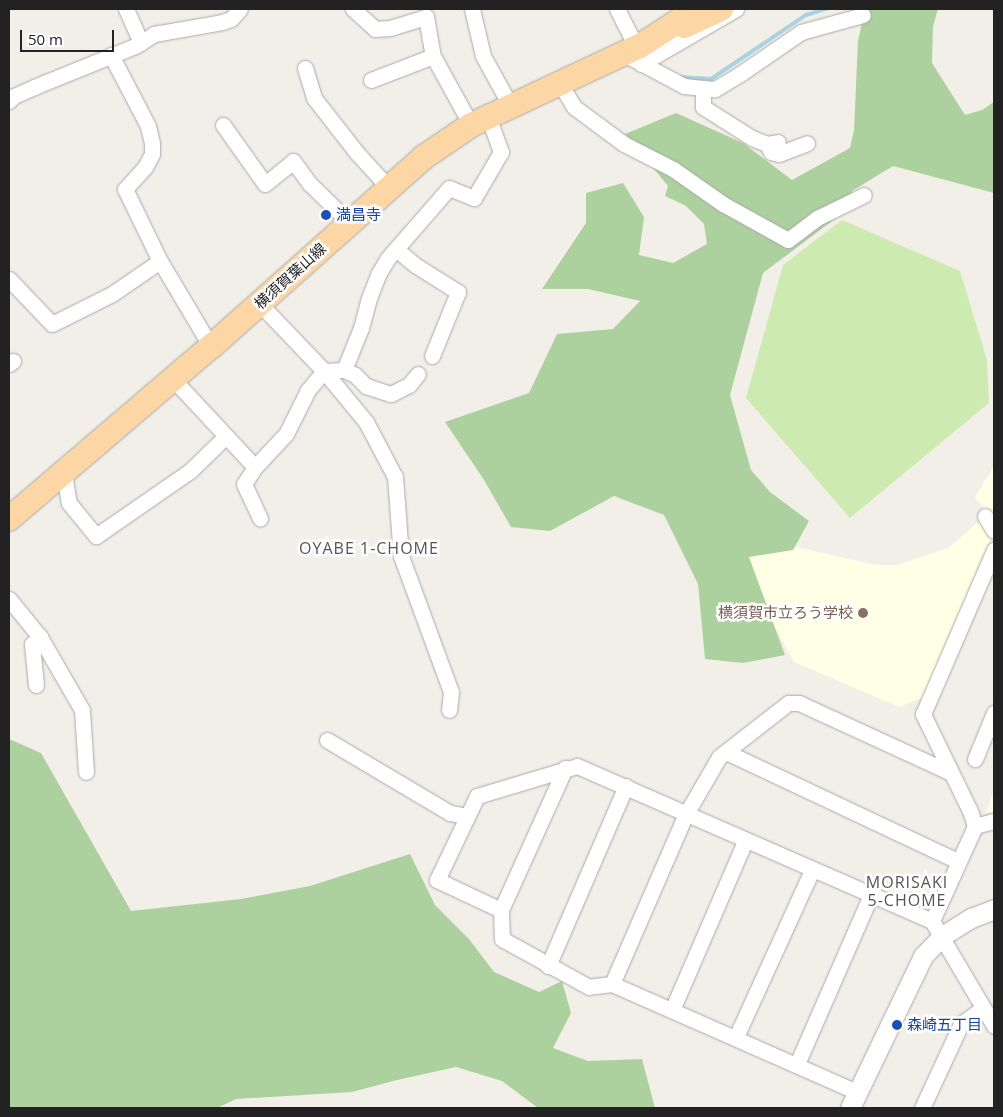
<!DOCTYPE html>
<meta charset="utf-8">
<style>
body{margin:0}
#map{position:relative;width:1003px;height:1117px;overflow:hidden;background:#f2efe9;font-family:"Open Sans","Noto Sans JP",sans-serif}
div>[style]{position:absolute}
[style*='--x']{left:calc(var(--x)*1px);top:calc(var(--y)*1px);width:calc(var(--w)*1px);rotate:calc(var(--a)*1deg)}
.education>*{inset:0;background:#ffffe5}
.grass>*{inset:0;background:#cdebb0}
.forest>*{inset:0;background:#add19e}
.stream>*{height:4px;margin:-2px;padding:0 2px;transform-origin:2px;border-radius:2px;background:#aad3df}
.roads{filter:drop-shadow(0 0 1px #a9a9a9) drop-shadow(0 0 1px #a9a9a9)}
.minor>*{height:15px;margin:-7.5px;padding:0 7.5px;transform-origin:7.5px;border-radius:7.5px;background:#fff}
.tertiary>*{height:19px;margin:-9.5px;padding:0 9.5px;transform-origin:9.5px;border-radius:9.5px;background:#fff}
.primary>*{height:24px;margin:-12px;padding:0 12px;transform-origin:12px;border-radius:12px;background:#fcd6a4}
.dots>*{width:14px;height:14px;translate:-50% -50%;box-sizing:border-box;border:2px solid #fff;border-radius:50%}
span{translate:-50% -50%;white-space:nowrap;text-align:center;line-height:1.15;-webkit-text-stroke:5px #fff;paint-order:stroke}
.transit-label{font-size:15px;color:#164399}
.left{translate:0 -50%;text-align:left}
.street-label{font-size:15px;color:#222}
.education-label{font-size:15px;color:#785e54}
.right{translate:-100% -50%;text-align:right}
.neighbourhood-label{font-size:16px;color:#555;letter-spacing:1px}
.frame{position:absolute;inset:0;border:10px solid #222;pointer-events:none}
.scale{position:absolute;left:20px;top:30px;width:94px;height:22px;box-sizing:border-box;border:2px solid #222;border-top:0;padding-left:6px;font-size:15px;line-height:18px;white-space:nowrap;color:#222;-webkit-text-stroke:4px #fff;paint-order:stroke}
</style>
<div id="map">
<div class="education">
<div style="clip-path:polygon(994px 466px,994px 521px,975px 497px)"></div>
<div style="clip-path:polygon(983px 518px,992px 535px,923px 697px,899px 707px,794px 662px,735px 553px,748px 536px,876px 565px,897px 565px,948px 548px)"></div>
<div style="clip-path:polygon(994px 791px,994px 813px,986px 812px)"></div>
</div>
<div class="grass">
<div style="clip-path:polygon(842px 220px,960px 271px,987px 360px,989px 403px,850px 518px,746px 398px,783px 265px)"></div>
</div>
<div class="forest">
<div style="clip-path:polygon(865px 9px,938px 9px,933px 26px,932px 63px,965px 115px,982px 110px,994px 102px,994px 193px,893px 166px,852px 191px,840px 215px,763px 273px,730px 395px,751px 470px,770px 492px,809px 521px,793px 550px,749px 557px,785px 655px,743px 663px,705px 659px,698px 584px,664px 515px,614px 496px,550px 531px,511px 527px,484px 480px,445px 422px,529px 393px,557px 334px,613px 329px,640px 301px,588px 289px,542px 289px,586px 223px,586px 193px,623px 183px,644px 217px,639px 255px,673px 263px,707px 244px,704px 224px,686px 206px,665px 196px,668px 186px,625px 134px,676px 113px,743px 143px,792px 180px,850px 148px,854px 130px,858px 41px)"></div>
<div style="clip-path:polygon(9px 739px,41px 753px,131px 911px,241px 899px,310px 886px,410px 854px,435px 905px,469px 939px,494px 972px,539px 992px,562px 981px,571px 1013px,553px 1048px,588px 1061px,642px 1059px,655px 1108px,538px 1108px,502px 1081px,456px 1067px,393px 1081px,352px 1092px,236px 1099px,217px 1108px,9px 1108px)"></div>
</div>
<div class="stream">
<div style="--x:681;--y:77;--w:30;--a:4"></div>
<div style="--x:711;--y:79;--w:115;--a:-34"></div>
<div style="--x:806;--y:15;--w:21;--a:-17"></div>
</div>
<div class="roads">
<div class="minor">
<div style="--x:126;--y:9;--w:37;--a:66"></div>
<div style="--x:353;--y:9;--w:30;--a:42"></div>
<div style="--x:375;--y:29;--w:15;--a:-4"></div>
<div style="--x:390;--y:28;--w:38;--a:-17"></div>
<div style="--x:426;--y:17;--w:40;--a:80"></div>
<div style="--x:433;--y:56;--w:79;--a:61.2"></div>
<div style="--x:472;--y:9;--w:48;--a:76.8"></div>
<div style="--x:483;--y:56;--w:56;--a:61.1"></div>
<div style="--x:617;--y:9;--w:29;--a:63"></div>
<div style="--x:630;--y:35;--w:15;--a:48"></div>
<div style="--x:622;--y:53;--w:70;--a:28"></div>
<div style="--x:684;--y:86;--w:31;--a:6"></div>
<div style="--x:715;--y:89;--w:29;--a:-31"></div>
<div style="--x:740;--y:74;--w:74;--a:-34.5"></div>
<div style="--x:801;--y:32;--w:64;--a:-15.3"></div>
<div style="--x:111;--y:55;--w:80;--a:62.5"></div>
<div style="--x:148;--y:126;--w:18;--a:77"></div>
<div style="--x:152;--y:144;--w:10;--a:90"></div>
<div style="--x:152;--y:154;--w:15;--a:118"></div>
<div style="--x:145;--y:167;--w:30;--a:132"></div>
<div style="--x:125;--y:189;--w:80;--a:64.1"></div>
<div style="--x:160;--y:261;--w:86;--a:59.3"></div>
<div style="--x:204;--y:335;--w:13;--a:48"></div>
<div style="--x:641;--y:64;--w:110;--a:-30.1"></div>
<div style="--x:305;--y:68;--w:31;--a:73"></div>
<div style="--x:314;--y:98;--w:70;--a:52"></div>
<div style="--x:357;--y:153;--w:46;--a:47.6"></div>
<div style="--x:371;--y:80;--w:66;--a:-21.2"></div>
<div style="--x:559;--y:82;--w:29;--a:59"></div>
<div style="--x:574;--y:107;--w:62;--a:36.5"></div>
<div style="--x:624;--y:144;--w:55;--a:27"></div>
<div style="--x:673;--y:169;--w:61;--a:35"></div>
<div style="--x:723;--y:204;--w:74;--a:29"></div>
<div style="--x:788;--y:240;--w:36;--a:-37"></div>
<div style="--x:817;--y:218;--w:52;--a:-26.1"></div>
<div style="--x:703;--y:88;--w:19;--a:90"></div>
<div style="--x:703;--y:107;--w:58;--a:32.3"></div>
<div style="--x:752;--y:138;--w:16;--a:22"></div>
<div style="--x:767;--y:144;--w:11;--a:-10"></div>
<div style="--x:9;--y:101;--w:7;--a:-45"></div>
<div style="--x:14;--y:96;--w:22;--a:-24"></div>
<div style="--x:34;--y:87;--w:109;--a:-22.1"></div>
<div style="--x:135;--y:46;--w:22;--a:-32"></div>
<div style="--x:154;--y:34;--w:69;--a:-10"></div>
<div style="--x:222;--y:22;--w:9;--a:-18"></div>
<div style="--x:231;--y:19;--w:13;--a:-48"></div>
<div style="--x:223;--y:125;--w:72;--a:54.6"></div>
<div style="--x:265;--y:184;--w:36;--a:-39"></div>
<div style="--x:293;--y:161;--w:29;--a:54"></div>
<div style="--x:310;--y:184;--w:54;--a:44.3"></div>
<div style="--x:767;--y:144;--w:9;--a:63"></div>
<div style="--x:771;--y:152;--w:8;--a:14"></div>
<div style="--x:779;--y:154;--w:30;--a:-21"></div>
<div style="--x:396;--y:249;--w:25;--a:40"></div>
<div style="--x:415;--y:265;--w:51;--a:32.1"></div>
<div style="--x:458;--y:292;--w:69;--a:112.1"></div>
<div style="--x:9;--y:279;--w:62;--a:46.3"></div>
<div style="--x:52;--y:324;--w:67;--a:-26.6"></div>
<div style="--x:112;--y:294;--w:58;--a:-34.5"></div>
<div style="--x:260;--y:304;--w:93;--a:46.3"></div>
<div style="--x:324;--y:371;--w:66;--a:50.5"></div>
<div style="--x:366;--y:422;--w:62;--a:62.2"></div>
<div style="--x:395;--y:477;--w:79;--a:85.7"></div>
<div style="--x:401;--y:556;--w:145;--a:69.8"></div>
<div style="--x:451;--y:692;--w:18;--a:96"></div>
<div style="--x:9;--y:364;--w:5;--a:-37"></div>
<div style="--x:344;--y:370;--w:45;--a:-68"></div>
<div style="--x:361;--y:328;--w:28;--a:-75"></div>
<div style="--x:368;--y:301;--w:30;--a:-69"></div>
<div style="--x:379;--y:273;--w:17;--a:-59"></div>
<div style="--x:388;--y:258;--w:93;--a:-48.9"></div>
<div style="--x:449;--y:188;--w:27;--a:22"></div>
<div style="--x:474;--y:198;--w:53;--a:-59.6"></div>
<div style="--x:501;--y:152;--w:38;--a:-110"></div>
<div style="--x:173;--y:379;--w:120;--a:47"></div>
<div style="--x:255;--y:467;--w:20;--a:123"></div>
<div style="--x:244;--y:484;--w:38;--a:65"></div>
<div style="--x:255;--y:467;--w:45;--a:-46.8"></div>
<div style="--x:286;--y:434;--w:49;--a:-63.4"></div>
<div style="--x:308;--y:390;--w:25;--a:-50"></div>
<div style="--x:324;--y:371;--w:20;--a:-3"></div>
<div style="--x:344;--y:370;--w:12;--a:24"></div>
<div style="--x:355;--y:375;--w:16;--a:45"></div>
<div style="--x:366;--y:386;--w:26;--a:18"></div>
<div style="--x:391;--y:394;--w:20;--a:-27"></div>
<div style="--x:409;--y:385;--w:14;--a:-51"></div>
<div style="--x:64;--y:473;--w:30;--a:81"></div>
<div style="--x:69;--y:503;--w:43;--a:50.7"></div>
<div style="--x:96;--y:536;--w:114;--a:-34.7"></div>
<div style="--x:190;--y:471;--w:50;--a:-44.2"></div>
<div style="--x:985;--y:516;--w:17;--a:59"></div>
<div style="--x:9;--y:599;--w:49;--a:50.8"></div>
<div style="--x:40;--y:637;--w:84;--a:60.1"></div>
<div style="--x:82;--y:710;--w:62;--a:86.3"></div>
<div style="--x:36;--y:685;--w:41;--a:-95.6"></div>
<div style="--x:32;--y:644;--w:11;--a:-41"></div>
<div style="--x:327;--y:740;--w:143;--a:30.7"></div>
<div style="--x:450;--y:813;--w:17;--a:10"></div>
<div style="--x:726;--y:752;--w:256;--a:25.2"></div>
<div style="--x:975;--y:759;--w:50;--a:-67.6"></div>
<div style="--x:975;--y:826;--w:20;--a:-15"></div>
<div style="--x:501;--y:910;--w:156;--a:-65.7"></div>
<div style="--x:932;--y:921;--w:104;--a:-65.6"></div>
<div style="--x:975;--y:826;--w:16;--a:-108"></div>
<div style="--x:970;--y:811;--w:108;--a:-115.9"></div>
<div style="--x:923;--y:714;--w:179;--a:-66.6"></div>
<div style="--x:548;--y:966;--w:196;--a:-66.6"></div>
<div style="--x:612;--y:984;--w:185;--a:-66.5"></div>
<div style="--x:686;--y:814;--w:66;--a:-59.9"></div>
<div style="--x:719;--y:757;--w:88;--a:-38"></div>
<div style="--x:788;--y:703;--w:11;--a:0"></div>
<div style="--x:799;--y:703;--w:167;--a:24.7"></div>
<div style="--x:672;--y:1010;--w:184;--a:-66.6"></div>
<div style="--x:736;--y:1037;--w:183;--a:-65.5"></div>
<div style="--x:797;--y:1064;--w:184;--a:-66.4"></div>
<div style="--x:857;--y:1092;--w:268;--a:-156.2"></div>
<div style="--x:612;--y:984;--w:23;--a:173"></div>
<div style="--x:589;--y:987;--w:99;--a:-151.1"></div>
<div style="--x:502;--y:939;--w:29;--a:-92"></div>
<div style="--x:501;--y:910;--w:71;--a:-154.9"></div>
<div style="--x:437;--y:880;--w:93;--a:-64.5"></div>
<div style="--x:477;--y:796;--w:104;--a:-16.7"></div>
<div style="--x:577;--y:766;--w:387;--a:23.6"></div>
<div style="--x:932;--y:921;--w:122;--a:59.4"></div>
<div style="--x:922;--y:1108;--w:93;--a:-65.1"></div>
<div style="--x:961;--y:1024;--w:27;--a:-36"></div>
</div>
<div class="tertiary">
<div style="--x:850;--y:1108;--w:169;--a:-64.3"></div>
<div style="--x:923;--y:956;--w:28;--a:-46"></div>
<div style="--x:942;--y:936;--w:34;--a:-32"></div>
<div style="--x:971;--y:918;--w:25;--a:-21"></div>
</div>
<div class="primary">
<div style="--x:684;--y:26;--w:41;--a:-24.7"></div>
<div style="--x:9;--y:519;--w:268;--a:-40.5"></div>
<div style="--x:213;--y:345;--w:283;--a:-41.7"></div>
<div style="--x:424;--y:157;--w:57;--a:-34.2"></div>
<div style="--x:471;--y:125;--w:187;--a:-25.1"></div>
<div style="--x:640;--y:46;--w:68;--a:-33"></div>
</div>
</div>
<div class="dots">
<div style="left:326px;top:215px;background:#1a4fb4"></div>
<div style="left:863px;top:613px;background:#8d6e63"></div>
<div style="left:897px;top:1025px;background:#1a4fb4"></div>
</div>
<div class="transit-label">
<span class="left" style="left:336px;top:215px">満昌寺</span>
<span class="left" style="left:907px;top:1025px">森崎五丁目</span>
</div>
<div class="street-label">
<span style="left:290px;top:276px;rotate:-42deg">横須賀葉山線</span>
</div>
<div class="education-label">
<span class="right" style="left:853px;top:613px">横須賀市立ろう学校</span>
</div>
<div class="neighbourhood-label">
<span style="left:369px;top:548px">OYABE 1-CHOME</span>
<span style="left:907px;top:891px">MORISAKI<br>5-CHOME</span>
</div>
<div class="frame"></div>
<div class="scale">50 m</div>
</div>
